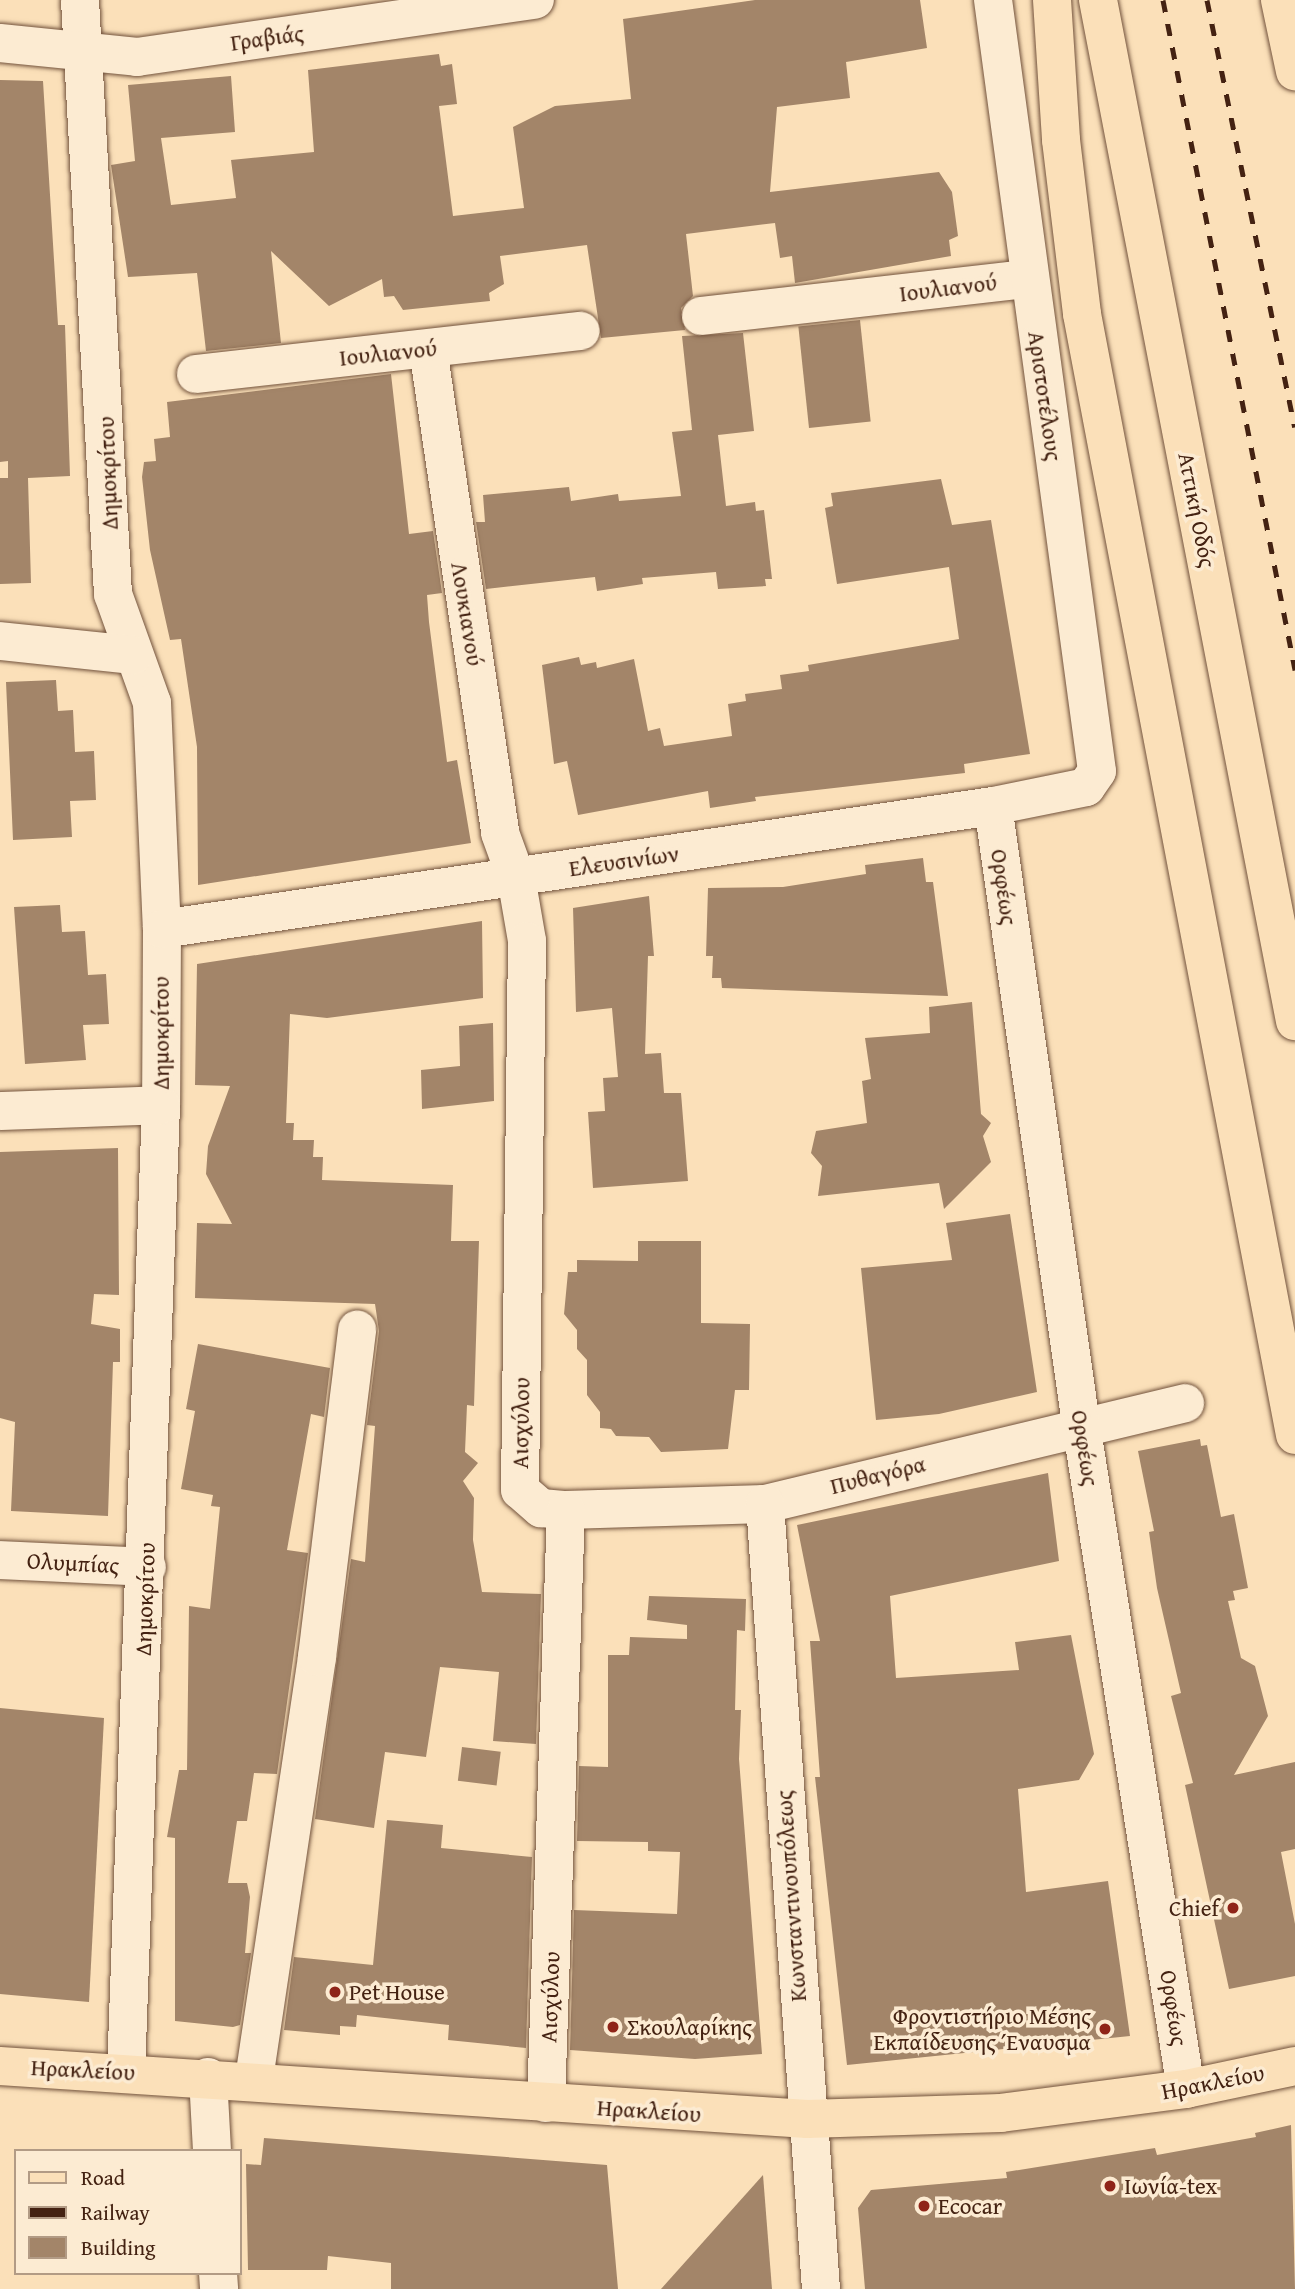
<!DOCTYPE html>
<meta charset="utf-8">
<style>
body{margin:0}
#map{position:relative;width:1295px;height:2289px;overflow:hidden;background:#fbe0b9;font-family:"Gentium Book Plus",serif}
div>[style]{position:absolute}
[style*='--x']{left:calc(var(--x)*1px);top:calc(var(--y)*1px);width:calc(var(--w)*1px);rotate:calc(var(--a)*1deg)}
.building>*{inset:0;background:#a38569;transform-origin:0 0}
.roads{filter:drop-shadow(0 0 2px #72523c) drop-shadow(0 0 2px #72523c)}
.minor>*{height:38px;margin:-19px;padding:0 19px;transform-origin:19px;border-radius:19px;background:#fcebd2}
.major>*{height:38px;margin:-19px;padding:0 19px;transform-origin:19px;border-radius:19px;background:#fbe0b9}
.highway>*{height:38px;margin:-19px;padding:0 19px;transform-origin:19px;border-radius:19px;background:#fbe0b9}
.rail>*{height:5px;margin-top:-2.5px;transform-origin:0;background:repeating-linear-gradient(90deg,#442212 0 12px,transparent 0 24px)}
.dots>*{width:19px;height:19px;translate:-50% -50%;box-sizing:border-box;border:4px solid #fcebd2;border-radius:50%}
span{translate:-50% -50%;white-space:nowrap;text-align:center;line-height:1.15;-webkit-text-stroke:7px #fcebd2;paint-order:stroke}
.street-label{font-size:23px;color:#442212}
.poi-label{font-size:23px;color:#442212}
.right{translate:-100% -50%;text-align:right}
.left{translate:0 -50%;text-align:left}
.legend{position:absolute;left:14px;top:2149px;width:228px;height:126px;box-sizing:border-box;background:#fcebd2;border:2px solid #b29b85;margin:0;padding:9px 12px;list-style:none;font-size:21px;color:#442212}
.legend li{display:flex;align-items:center;gap:14px;height:35px}
.legend b{width:35px;border:2px solid #b29b85}
</style>
<div id="map">
<div class="building">
<div style="clip-path:polygon(755px 0,920px 0,927px 48px,846px 62px,850px 98px,777px 107px,770px 192px,939px 172px,952px 192px,958px 236px,949px 240px,951px 256px,795px 283px,792px 256px,780px 258px,775px 223px,686px 234px,693px 296px,681px 308px,685px 330px,601px 338px,587px 245px,500px 256px,504px 284px,489px 293px,490px 301px,403px 310px,394px 296px,384px 297px,382px 279px,329px 306px,271px 251px,281px 343px,206px 351px,197px 273px,128px 277px,111px 165px,135px 161px,128px 85px,231px 76px,235px 132px,161px 138px,171px 205px,236px 198px,231px 160px,314px 152px,308px 70px,439px 54px,441px 66px,452px 64px,457px 104px,439px 106px,453px 216px,524px 208px,513px 127px,555px 106px,631px 99px,623px 19px)"></div>
<div style="clip-path:polygon(0 80px,43px 81px,58px 325px,65px 325px,70px 476px,28px 478px,31px 583px,0 584px,0 478px,8px 478px,8px 461px,0 462px)"></div>
<div style="left:860px;top:320px;width:102px;height:62px;rotate:84deg"></div>
<div style="clip-path:polygon(743px 333px,754px 431px,718px 435px,726px 506px,755px 502px,756px 511px,764px 510px,772px 579px,765px 579px,766px 586px,718px 589px,716px 572px,642px 578px,643px 584px,597px 591px,595px 577px,486px 589px,476px 522px,485px 522px,483px 495px,569px 487px,571px 501px,618px 494px,619px 501px,681px 496px,672px 432px,692px 430px,682px 336px)"></div>
<div style="clip-path:polygon(391px 374px,409px 534px,433px 531px,442px 593px,427px 595px,429px 622px,447px 762px,457px 760px,471px 843px,198px 885px,197px 747px,181px 639px,170px 640px,150px 550px,142px 477px,144px 462px,156px 461px,154px 439px,170px 437px,167px 402px)"></div>
<div style="clip-path:polygon(941px 479px,952px 525px,991px 520px,1030px 754px,964px 764px,965px 773px,755px 797px,756px 801px,710px 808px,708px 791px,578px 815px,567px 761px,554px 764px,542px 665px,579px 657px,581px 665px,596px 662px,597px 668px,634px 659px,648px 731px,660px 728px,664px 746px,732px 736px,728px 704px,746px 701px,745px 694px,782px 689px,780px 675px,809px 671px,808px 665px,959px 639px,949px 567px,837px 584px,825px 508px,833px 506px,831px 493px)"></div>
<div style="clip-path:polygon(56px 680px,58px 711px,73px 710px,75px 752px,94px 751px,96px 800px,70px 801px,72px 837px,13px 840px,6px 682px)"></div>
<div style="clip-path:polygon(923px 858px,926px 882px,933px 882px,948px 996px,722px 988px,721px 978px,712px 978px,713px 956px,706px 956px,708px 888px,783px 887px,866px 874px,865px 865px)"></div>
<div style="clip-path:polygon(649px 896px,654px 956px,648px 956px,645px 1054px,661px 1053px,664px 1093px,681px 1093px,688px 1181px,593px 1188px,588px 1112px,605px 1111px,603px 1078px,618px 1077px,612px 1008px,576px 1012px,573px 908px)"></div>
<div style="clip-path:polygon(60px 905px,62px 932px,85px 931px,88px 975px,106px 974px,109px 1024px,83px 1025px,86px 1060px,25px 1064px,14px 907px)"></div>
<div style="clip-path:polygon(482px 921px,483px 998px,327px 1018px,290px 1014px,286px 1123px,294px 1123px,293px 1140px,314px 1140px,313px 1157px,323px 1157px,322px 1180px,453px 1185px,451px 1241px,479px 1241px,474px 1406px,467px 1405px,465px 1452px,478px 1463px,463px 1481px,474px 1498px,473px 1540px,482px 1592px,541px 1594px,536px 1744px,493px 1741px,499px 1672px,440px 1667px,426px 1757px,385px 1752px,374px 1828px,315px 1819px,351px 1559px,365px 1562px,375px 1426px,367px 1425px,379px 1331px,375px 1304px,195px 1298px,197px 1223px,232px 1224px,206px 1174px,208px 1146px,230px 1086px,195px 1085px,197px 964px)"></div>
<div style="clip-path:polygon(972px 1002px,981px 1114px,991px 1123px,983px 1136px,991px 1162px,944px 1209px,939px 1183px,818px 1196px,822px 1166px,811px 1153px,816px 1131px,867px 1123px,862px 1081px,871px 1079px,865px 1038px,930px 1033px,929px 1007px)"></div>
<div style="clip-path:polygon(493px 1023px,494px 1101px,422px 1109px,421px 1070px,460px 1066px,459px 1026px)"></div>
<div style="clip-path:polygon(118px 1148px,119px 1295px,94px 1294px,91px 1324px,120px 1329px,120px 1362px,113px 1362px,108px 1516px,11px 1511px,15px 1422px,0 1418px,0 1152px)"></div>
<div style="clip-path:polygon(1010px 1214px,1037px 1392px,939px 1414px,876px 1420px,861px 1268px,952px 1260px,946px 1223px)"></div>
<div style="clip-path:polygon(638px 1241px,701px 1241px,701px 1323px,750px 1324px,749px 1390px,735px 1390px,728px 1449px,661px 1452px,649px 1437px,616px 1436px,611px 1429px,600px 1428px,600px 1412px,587px 1395px,587px 1360px,577px 1349px,577px 1330px,564px 1314px,568px 1272px,577px 1272px,577px 1260px,638px 1261px)"></div>
<div style="clip-path:polygon(198px 1344px,330px 1368px,324px 1417px,311px 1414px,287px 1550px,308px 1553px,277px 1774px,254px 1773px,247px 1821px,237px 1821px,228px 1883px,247px 1883px,250px 1897px,245px 1953px,251px 1953px,240px 2025px,233px 2027px,175px 2021px,175px 1838px,167px 1837px,179px 1770px,187px 1770px,189px 1606px,210px 1609px,220px 1507px,211px 1506px,213px 1495px,181px 1489px,195px 1411px,186px 1409px)"></div>
<div style="clip-path:polygon(1200px 1439px,1201px 1446px,1207px 1445px,1221px 1517px,1234px 1514px,1248px 1588px,1233px 1591px,1235px 1600px,1228px 1601px,1241px 1658px,1255px 1666px,1268px 1716px,1234px 1775px,1295px 1762px,1295px 1849px,1281px 1852px,1295px 1924px,1295px 1976px,1229px 1989px,1185px 1785px,1193px 1783px,1171px 1696px,1181px 1693px,1157px 1588px,1149px 1532px,1154px 1531px,1138px 1451px)"></div>
<div style="clip-path:polygon(1048px 1473px,1059px 1561px,890px 1596px,896px 1678px,1019px 1670px,1015px 1642px,1071px 1635px,1094px 1754px,1079px 1780px,1018px 1789px,1026px 1892px,1108px 1881px,1130px 2036px,847px 2065px,815px 1777px,820px 1777px,810px 1641px,820px 1641px,797px 1525px)"></div>
<div style="clip-path:polygon(649px 1596px,746px 1599px,745px 1631px,737px 1630px,735px 1710px,741px 1710px,739px 1759px,762px 2054px,695px 2059px,570px 2050px,574px 1910px,677px 1914px,680px 1852px,648px 1851px,648px 1842px,577px 1841px,579px 1766px,608px 1767px,608px 1655px,629px 1655px,630px 1637px,687px 1639px,687px 1625px,647px 1620px)"></div>
<div style="clip-path:polygon(0 1708px,104px 1718px,89px 2002px,0 1994px)"></div>
<div style="left:462px;top:1747px;width:39px;height:34px;rotate:7deg"></div>
<div style="clip-path:polygon(387px 1820px,443px 1825px,441px 1848px,532px 1857px,526px 2048px,448px 2040px,449px 2025px,357px 2015px,356px 2027px,340px 2026px,340px 2035px,284px 2030px,294px 1957px,373px 1965px)"></div>
<div style="clip-path:polygon(1291px 2125px,1295px 2289px,865px 2289px,858px 2208px,871px 2190px,1007px 2178px,1006px 2172px,1155px 2148px,1157px 2155px,1256px 2137px,1255px 2133px)"></div>
<div style="clip-path:polygon(264px 2138px,607px 2165px,618px 2289px,391px 2289px,391px 2263px,328px 2256px,327px 2270px,248px 2270px,246px 2164px,261px 2165px)"></div>
<div style="clip-path:polygon(763px 2175px,772px 2289px,661px 2289px)"></div>
</div>
<div class="roads">
<div class="minor">
<div style="--x:80;--y:0;--w:595;--a:86.82"></div>
<div style="--x:113;--y:594;--w:116;--a:70.3"></div>
<div style="--x:152;--y:703;--w:226;--a:87.5"></div>
<div style="--x:162;--y:929;--w:176;--a:90.3"></div>
<div style="--x:161;--y:1105;--w:969;--a:92.07"></div>
<div style="--x:0;--y:43;--w:138;--a:5.8"></div>
<div style="--x:137;--y:57;--w:402;--a:-8.2"></div>
<div style="--x:701;--y:316;--w:329;--a:-6.5"></div>
<div style="--x:428;--y:349;--w:489;--a:81.5"></div>
<div style="--x:500;--y:833;--w:47;--a:70"></div>
<div style="--x:516;--y:877;--w:65;--a:80.2"></div>
<div style="--x:527;--y:941;--w:549;--a:90.73"></div>
<div style="--x:520;--y:1490;--w:28;--a:41"></div>
<div style="--x:541;--y:1508;--w:25;--a:5"></div>
<div style="--x:566;--y:1510;--w:199;--a:-1.7"></div>
<div style="--x:765;--y:1504;--w:432;--a:-13.5"></div>
<div style="--x:196;--y:374;--w:387;--a:-6.4"></div>
<div style="--x:0;--y:641;--w:134;--a:6"></div>
<div style="--x:993;--y:806;--w:624;--a:81.9"></div>
<div style="--x:1081;--y:1424;--w:673;--a:81.03"></div>
<div style="--x:162;--y:929;--w:840;--a:-8.42"></div>
<div style="--x:993;--y:806;--w:95;--a:-11.5"></div>
<div style="--x:1086;--y:787;--w:19;--a:-55"></div>
<div style="--x:1097;--y:771;--w:778;--a:-97.68"></div>
<div style="--x:0;--y:1111;--w:161;--a:-2.1"></div>
<div style="--x:765;--y:1504;--w:787;--a:85.92"></div>
<div style="--x:0;--y:1560;--w:147;--a:2.7"></div>
<div style="--x:208;--y:2077;--w:74;--a:86.9"></div>
<div style="--x:254;--y:2079;--w:427;--a:-81.5"></div>
<div style="--x:317;--y:1657;--w:330;--a:-83"></div>
<div style="--x:546;--y:2103;--w:593;--a:-88.07"></div>
<div style="--x:218;--y:2273;--w:16;--a:86"></div>
</div>
<div class="major">
<div style="--x:0;--y:2066;--w:809;--a:3.76"></div>
<div style="--x:807;--y:2119;--w:194;--a:-1.8"></div>
<div style="--x:1001;--y:2113;--w:187;--a:-7.4"></div>
<div style="--x:1186;--y:2089;--w:111;--a:-11.9"></div>
</div>
<div class="highway">
<div style="--x:1052;--y:0;--w:140;--a:86.3"></div>
<div style="--x:1061;--y:140;--w:175;--a:83.1"></div>
<div style="--x:1082;--y:314;--w:1141;--a:79.24"></div>
<div style="--x:1098;--y:0;--w:1040;--a:79.08"></div>
<div style="--x:1280;--y:0;--w:73;--a:78.1"></div>
</div>
</div>
<div class="rail">
<div style="--x:1163;--y:0;--w:683;--a:78.85"></div>
<div style="--x:1207;--y:0;--w:436;--a:78.4"></div>
</div>
<div class="dots">
<div style="left:1233px;top:1908px;background:#8f2418"></div>
<div style="left:335px;top:1992px;background:#8f2418"></div>
<div style="left:613px;top:2027px;background:#8f2418"></div>
<div style="left:1105px;top:2029px;background:#8f2418"></div>
<div style="left:1110px;top:2186px;background:#8f2418"></div>
<div style="left:924px;top:2206px;background:#8f2418"></div>
</div>
<div class="street-label">
<span style="left:267px;top:38px;rotate:-8deg">Γραβιάς</span>
<span style="left:948px;top:288px;rotate:-7deg">Ιουλιανού</span>
<span style="left:388px;top:353px;rotate:-6deg">Ιουλιανού</span>
<span style="left:1045px;top:396px;rotate:82deg">Αριστοτέλους</span>
<span style="left:108px;top:473px;rotate:-92deg">Δημοκρίτου</span>
<span style="left:1197px;top:510px;rotate:79deg">Αττική Οδός</span>
<span style="left:467px;top:614px;rotate:81deg">Λουκιανού</span>
<span style="left:624px;top:861px;rotate:-8deg">Ελευσινίων</span>
<span style="left:1004px;top:887px;rotate:82deg">Ορφέως</span>
<span style="left:161px;top:1033px;rotate:-90deg">Δημοκρίτου</span>
<span style="left:521px;top:1423px;rotate:-89deg">Αισχύλου</span>
<span style="left:1085px;top:1448px;rotate:81deg">Ορφέως</span>
<span style="left:878px;top:1475px;rotate:-14deg">Πυθαγόρα</span>
<span style="left:73px;top:1563px;rotate:3deg">Ολυμπίας</span>
<span style="left:145px;top:1599px;rotate:-88deg">Δημοκρίτου</span>
<span style="left:791px;top:1896px;rotate:-94deg">Κωνσταντινουπόλεως</span>
<span style="left:550px;top:1997px;rotate:-88deg">Αισχύλου</span>
<span style="left:1174px;top:2008px;rotate:81deg">Ορφέως</span>
<span style="left:83px;top:2070px;rotate:3deg">Ηρακλείου</span>
<span style="left:1213px;top:2082px;rotate:-11deg">Ηρακλείου</span>
<span style="left:649px;top:2111px;rotate:4deg">Ηρακλείου</span>
</div>
<div class="poi-label">
<span class="right" style="left:1219px;top:1908px">Chief</span>
<span class="left" style="left:349px;top:1992px">Pet House</span>
<span class="right" style="left:1091px;top:2029px">Φροντιστήριο Μέσης<br>Εκπαίδευσης Έναυσμα</span>
<span class="left" style="left:627px;top:2027px">Σκουλαρίκης</span>
<span class="left" style="left:1124px;top:2186px">Ιωνία-tex</span>
<span class="left" style="left:938px;top:2206px">Ecocar</span>
</div>
<ul class="legend">
<li><b style="height:9px;background:#fbe0b9"></b>Road</li>
<li><b style="height:9px;background:#442212"></b>Railway</li>
<li><b style="height:19px;background:#a38569"></b>Building</li>
</ul>
</div>
